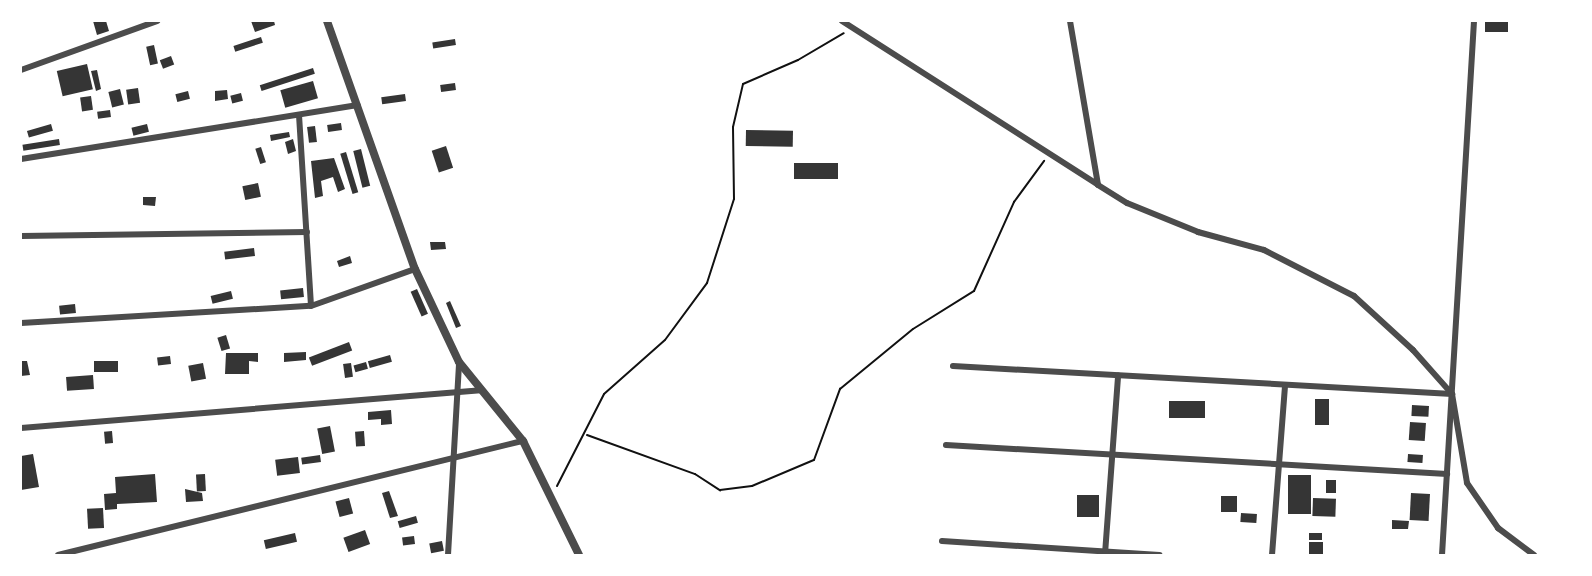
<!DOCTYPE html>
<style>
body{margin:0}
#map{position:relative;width:1592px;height:576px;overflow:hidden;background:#fff;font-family:Lato,sans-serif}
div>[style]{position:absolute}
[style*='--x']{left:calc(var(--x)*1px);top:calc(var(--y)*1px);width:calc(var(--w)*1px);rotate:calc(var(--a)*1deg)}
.building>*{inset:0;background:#353535;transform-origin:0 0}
.path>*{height:2px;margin:-1px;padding:0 1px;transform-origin:1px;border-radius:1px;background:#111}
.minor>*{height:6px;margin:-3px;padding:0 3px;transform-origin:3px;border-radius:3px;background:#4c4c4c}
.tertiary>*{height:8px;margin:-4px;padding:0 4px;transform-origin:4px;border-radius:4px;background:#4c4c4c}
span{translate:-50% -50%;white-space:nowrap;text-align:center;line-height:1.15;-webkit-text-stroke:4.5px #fff;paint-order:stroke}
.frame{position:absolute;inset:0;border:22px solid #fff;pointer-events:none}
</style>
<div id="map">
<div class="building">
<div style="clip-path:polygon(93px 21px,106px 21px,109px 31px,97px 35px)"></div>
<div style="clip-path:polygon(251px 21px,274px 21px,275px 25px,255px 32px)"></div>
<div style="left:1485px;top:21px;width:23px;height:11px"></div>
<div style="left:261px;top:37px;width:6px;height:29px;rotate:72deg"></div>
<div style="left:455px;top:39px;width:6px;height:23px;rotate:81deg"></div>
<div style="left:154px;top:45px;width:19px;height:8px;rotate:78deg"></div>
<div style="left:171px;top:56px;width:9px;height:12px;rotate:69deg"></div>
<div style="left:87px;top:64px;width:26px;height:31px;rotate:77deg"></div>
<div style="left:313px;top:68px;width:6px;height:56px;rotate:72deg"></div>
<div style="clip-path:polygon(97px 70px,101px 89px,96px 91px,91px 71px)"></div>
<div style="left:313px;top:81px;width:18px;height:34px;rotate:74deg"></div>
<div style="left:455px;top:83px;width:7px;height:15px;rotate:82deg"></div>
<div style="left:138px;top:88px;width:15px;height:12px;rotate:82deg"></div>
<div style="left:120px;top:89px;width:16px;height:12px;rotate:76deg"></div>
<div style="clip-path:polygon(227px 90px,228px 99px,215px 101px,215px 91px)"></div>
<div style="left:188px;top:91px;width:8px;height:13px;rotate:76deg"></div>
<div style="left:241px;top:93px;width:8px;height:11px;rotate:76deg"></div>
<div style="left:405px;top:94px;width:7px;height:24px;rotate:82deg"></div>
<div style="left:91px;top:96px;width:14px;height:11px;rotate:82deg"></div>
<div style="left:110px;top:110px;width:7px;height:13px;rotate:82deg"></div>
<div style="left:341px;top:123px;width:7px;height:14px;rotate:82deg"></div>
<div style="left:51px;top:124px;width:7px;height:25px;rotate:74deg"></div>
<div style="left:147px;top:124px;width:8px;height:16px;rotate:76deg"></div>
<div style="left:315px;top:126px;width:16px;height:8px;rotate:83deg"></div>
<div style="left:746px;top:130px;width:47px;height:16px;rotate:1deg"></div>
<div style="clip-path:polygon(289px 132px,290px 137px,271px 141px,270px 135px)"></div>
<div style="left:59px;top:139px;width:6px;height:37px;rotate:81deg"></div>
<div style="clip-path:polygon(293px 139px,296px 151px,288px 154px,285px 142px)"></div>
<div style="left:446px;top:146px;width:23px;height:15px;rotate:72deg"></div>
<div style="left:261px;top:147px;width:16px;height:6px;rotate:72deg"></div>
<div style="left:361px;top:149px;width:38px;height:8px;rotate:76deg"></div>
<div style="left:346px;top:152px;width:42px;height:6px;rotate:73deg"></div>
<div style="clip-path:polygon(334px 158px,345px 189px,338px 192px,333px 177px,321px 181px,323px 196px,315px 198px,311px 161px)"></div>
<div style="left:838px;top:163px;width:16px;height:44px;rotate:90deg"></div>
<div style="left:258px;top:183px;width:14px;height:16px;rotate:78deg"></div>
<div style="clip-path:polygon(143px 197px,156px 197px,155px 206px,143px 205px)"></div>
<div style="clip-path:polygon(430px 242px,445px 242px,446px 249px,431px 250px)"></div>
<div style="left:254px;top:248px;width:8px;height:30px;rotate:83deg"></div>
<div style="clip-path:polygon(350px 256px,352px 263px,339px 267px,337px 261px)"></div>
<div style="left:303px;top:288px;width:9px;height:23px;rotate:84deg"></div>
<div style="left:417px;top:289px;width:27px;height:7px;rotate:66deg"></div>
<div style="left:231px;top:291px;width:8px;height:21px;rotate:76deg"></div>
<div style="clip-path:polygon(450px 301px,461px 326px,456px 328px,446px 303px)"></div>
<div style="left:75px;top:304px;width:9px;height:16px;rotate:84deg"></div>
<div style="left:226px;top:335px;width:14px;height:9px;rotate:73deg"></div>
<div style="left:349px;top:342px;width:9px;height:43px;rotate:69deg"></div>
<div style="clip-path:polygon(306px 352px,306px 360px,284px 362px,284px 353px)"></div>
<div style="clip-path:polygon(226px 353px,258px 353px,258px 362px,249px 361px,249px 374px,225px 374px)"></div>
<div style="left:390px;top:355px;width:7px;height:23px;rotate:74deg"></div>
<div style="left:170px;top:356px;width:8px;height:13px;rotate:83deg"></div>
<div style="clip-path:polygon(21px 361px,27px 361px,30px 375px,21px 376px)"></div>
<div style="left:94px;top:361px;width:24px;height:11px"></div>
<div style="left:366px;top:362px;width:7px;height:13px;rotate:74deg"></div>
<div style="left:203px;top:363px;width:16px;height:15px;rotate:79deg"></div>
<div style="left:351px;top:363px;width:14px;height:8px;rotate:82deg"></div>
<div style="left:93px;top:375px;width:14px;height:27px;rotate:86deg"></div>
<div style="left:1315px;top:399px;width:14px;height:26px"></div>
<div style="left:1169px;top:401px;width:36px;height:17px"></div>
<div style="left:1412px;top:405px;width:17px;height:11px;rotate:3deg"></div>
<div style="clip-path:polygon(391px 410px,392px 424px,381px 425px,381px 419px,368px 420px,368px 412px)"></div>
<div style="left:1410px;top:422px;width:16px;height:18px;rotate:4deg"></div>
<div style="left:330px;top:426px;width:26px;height:13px;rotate:79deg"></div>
<div style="left:112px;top:431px;width:12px;height:8px;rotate:85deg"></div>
<div style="left:364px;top:431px;width:15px;height:9px;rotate:86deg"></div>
<div style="clip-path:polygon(33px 454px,39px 487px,21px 490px,21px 456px)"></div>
<div style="left:1408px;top:454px;width:15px;height:8px;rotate:4deg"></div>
<div style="left:320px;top:455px;width:7px;height:19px;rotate:82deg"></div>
<div style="left:298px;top:457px;width:16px;height:23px;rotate:83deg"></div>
<div style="clip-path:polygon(155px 474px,157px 502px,117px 504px,117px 509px,105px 510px,104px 494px,116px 493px,115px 477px)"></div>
<div style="left:205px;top:474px;width:17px;height:9px;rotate:87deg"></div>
<div style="left:1288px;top:475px;width:23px;height:39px"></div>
<div style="left:1326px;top:480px;width:10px;height:13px"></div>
<div style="clip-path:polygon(185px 489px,202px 493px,203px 501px,186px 502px)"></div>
<div style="clip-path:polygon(389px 491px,398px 516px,390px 518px,382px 493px)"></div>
<div style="left:1411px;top:493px;width:19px;height:27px;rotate:3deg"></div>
<div style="left:1077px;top:495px;width:22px;height:22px"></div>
<div style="left:1221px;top:496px;width:16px;height:16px"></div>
<div style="left:349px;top:498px;width:16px;height:14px;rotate:75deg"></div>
<div style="left:1313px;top:498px;width:23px;height:18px;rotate:2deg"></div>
<div style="left:103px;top:508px;width:20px;height:16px;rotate:87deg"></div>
<div style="left:1241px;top:513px;width:16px;height:9px;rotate:4deg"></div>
<div style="left:416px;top:516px;width:7px;height:19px;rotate:74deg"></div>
<div style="clip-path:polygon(1392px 520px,1409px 521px,1408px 529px,1392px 529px)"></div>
<div style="left:365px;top:530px;width:15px;height:23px;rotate:70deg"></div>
<div style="left:295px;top:533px;width:9px;height:32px;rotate:77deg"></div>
<div style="left:1309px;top:533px;width:13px;height:7px"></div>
<div style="left:414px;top:536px;width:8px;height:12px;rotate:83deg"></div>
<div style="left:442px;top:541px;width:10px;height:13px;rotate:79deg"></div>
<div style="left:1309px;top:542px;width:14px;height:13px"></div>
</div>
<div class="path">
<div style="--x:587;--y:435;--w:115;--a:19.9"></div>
<div style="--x:695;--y:474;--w:30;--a:33"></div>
<div style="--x:720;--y:490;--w:32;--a:-7"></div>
<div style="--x:752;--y:486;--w:67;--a:-22.8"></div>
<div style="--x:814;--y:460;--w:76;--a:-69.9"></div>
<div style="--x:840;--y:389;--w:94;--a:-39.4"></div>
<div style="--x:913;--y:329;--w:72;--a:-31.9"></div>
<div style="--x:974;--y:291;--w:98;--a:-65.8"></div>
<div style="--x:1014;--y:202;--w:51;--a:-53.8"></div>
<div style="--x:557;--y:486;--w:103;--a:-62.9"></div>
<div style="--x:604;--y:394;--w:81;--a:-41.5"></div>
<div style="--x:665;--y:340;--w:71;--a:-53.6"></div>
<div style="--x:707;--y:283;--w:88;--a:-72.2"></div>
<div style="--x:734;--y:199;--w:72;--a:-90.8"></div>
<div style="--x:733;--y:127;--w:44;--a:-76.9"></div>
<div style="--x:743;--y:84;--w:60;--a:-23.6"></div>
<div style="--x:798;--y:60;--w:53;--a:-30.4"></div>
</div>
<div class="minor">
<div style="--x:842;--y:21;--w:304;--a:32.6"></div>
<div style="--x:1070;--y:21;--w:166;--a:80.3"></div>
<div style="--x:1098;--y:185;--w:34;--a:32"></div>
<div style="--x:1127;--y:203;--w:77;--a:22.2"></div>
<div style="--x:1198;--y:232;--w:68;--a:15.3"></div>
<div style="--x:1264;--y:250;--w:101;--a:27.1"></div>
<div style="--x:1354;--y:296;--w:80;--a:42.5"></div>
<div style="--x:1413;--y:350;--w:59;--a:48.4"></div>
<div style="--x:1452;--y:394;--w:90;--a:80.4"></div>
<div style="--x:1467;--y:483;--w:55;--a:55.4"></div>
<div style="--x:1498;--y:528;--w:45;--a:36.9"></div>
<div style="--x:21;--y:70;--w:145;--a:-19.8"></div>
<div style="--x:299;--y:115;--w:191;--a:86.4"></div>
<div style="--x:21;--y:159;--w:341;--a:-9.1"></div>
<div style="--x:21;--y:236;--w:286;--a:-0.8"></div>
<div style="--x:21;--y:323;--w:290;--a:-3.4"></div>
<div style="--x:311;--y:306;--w:110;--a:-19.6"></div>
<div style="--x:953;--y:366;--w:500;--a:3.2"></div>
<div style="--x:21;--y:428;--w:461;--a:-4.7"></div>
<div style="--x:946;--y:445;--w:502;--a:3.31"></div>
<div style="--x:942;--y:541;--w:218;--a:3.7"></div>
<div style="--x:1105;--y:554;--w:179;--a:-85.8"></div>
<div style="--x:58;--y:555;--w:479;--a:-13.8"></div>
<div style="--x:448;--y:555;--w:193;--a:-86.7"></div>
<div style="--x:1272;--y:555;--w:170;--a:-85.6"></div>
<div style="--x:1442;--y:555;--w:535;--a:-86.57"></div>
</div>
<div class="tertiary">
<div style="--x:327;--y:21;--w:263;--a:70.5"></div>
<div style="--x:415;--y:269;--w:103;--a:64.7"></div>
<div style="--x:459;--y:362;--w:102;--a:51"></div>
<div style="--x:523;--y:441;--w:127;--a:63.8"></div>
</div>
<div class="frame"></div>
</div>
